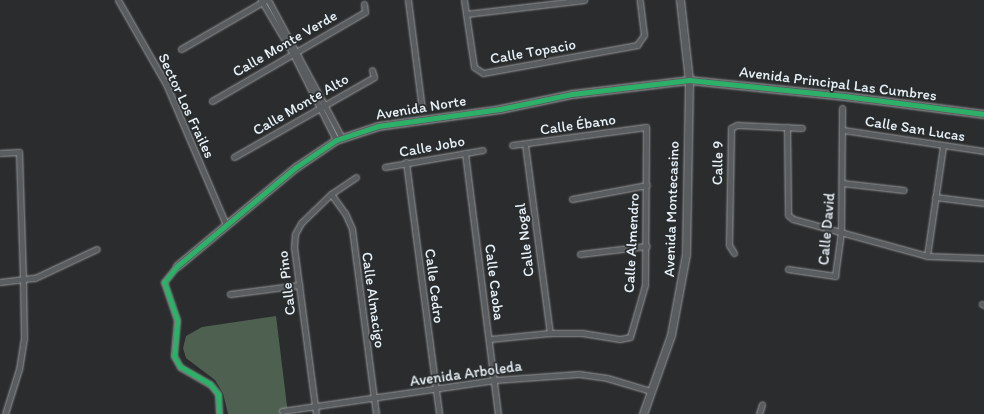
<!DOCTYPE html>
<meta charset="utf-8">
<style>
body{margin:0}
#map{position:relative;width:984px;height:414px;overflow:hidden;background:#2b2c2d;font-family:Itim,sans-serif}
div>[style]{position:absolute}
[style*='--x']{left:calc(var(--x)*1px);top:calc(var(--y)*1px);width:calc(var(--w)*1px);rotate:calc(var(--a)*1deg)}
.green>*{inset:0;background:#4e6150}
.roads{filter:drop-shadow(0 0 1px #96989a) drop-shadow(0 0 1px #96989a)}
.street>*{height:5px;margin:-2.5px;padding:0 2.5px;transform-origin:2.5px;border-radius:2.5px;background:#5a5d60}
.secondary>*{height:7px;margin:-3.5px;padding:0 3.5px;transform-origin:3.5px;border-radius:3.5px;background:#5a5d60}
.cycleway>*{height:5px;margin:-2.5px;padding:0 2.5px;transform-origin:2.5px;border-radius:2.5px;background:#2db169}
span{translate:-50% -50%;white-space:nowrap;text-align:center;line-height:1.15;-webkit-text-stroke:3.5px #2a2d2e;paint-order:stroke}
.street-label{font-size:15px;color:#e8f1f8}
</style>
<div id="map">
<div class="green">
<div style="clip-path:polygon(276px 316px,288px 414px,228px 414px,223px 393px,215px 380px,186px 358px,183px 348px,186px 336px,202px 327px)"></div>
</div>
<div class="roads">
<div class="street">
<div style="--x:118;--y:0;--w:97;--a:60.3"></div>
<div style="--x:166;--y:84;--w:153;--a:66.9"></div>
<div style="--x:261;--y:0;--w:63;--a:59.3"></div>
<div style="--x:293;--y:54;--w:96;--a:63.4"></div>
<div style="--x:268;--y:0;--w:157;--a:61.8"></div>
<div style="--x:408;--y:0;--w:110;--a:82.7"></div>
<div style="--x:464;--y:0;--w:68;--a:81.5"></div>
<div style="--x:474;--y:67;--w:11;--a:34"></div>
<div style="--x:483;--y:73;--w:157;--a:-10.3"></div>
<div style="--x:637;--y:45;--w:12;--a:-55"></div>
<div style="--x:644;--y:35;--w:35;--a:-97"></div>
<div style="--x:466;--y:14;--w:119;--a:-6.8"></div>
<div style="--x:181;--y:49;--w:96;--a:-30"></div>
<div style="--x:212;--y:101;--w:177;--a:-30.2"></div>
<div style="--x:365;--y:12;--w:8;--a:-97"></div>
<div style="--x:787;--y:127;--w:88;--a:89.3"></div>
<div style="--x:788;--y:215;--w:6;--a:39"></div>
<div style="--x:793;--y:219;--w:139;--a:15.4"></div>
<div style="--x:927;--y:256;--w:57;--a:2"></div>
<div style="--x:843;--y:130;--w:143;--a:8.5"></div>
<div style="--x:525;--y:144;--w:191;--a:82.5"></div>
<div style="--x:0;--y:153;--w:19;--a:-3"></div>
<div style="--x:19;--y:152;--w:129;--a:88.2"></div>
<div style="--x:23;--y:281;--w:57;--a:89"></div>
<div style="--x:24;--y:338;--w:31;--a:99"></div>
<div style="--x:19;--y:369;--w:47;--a:107.3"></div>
<div style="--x:465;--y:153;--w:263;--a:82.8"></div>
<div style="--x:234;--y:157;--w:161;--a:-29.7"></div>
<div style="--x:374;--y:77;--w:7;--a:-106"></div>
<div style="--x:406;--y:162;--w:254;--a:82.5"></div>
<div style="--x:385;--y:167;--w:99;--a:-9.8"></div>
<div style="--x:842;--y:183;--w:62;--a:6.4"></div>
<div style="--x:331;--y:194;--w:24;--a:54"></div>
<div style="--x:345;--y:213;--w:17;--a:66"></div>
<div style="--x:352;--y:229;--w:187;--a:82.6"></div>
<div style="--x:935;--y:197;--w:49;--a:7"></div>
<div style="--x:572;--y:199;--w:76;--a:-10.6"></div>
<div style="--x:734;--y:253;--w:9;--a:-122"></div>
<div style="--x:729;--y:245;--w:117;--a:-89"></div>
<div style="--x:731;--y:128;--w:7;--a:-27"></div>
<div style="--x:737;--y:125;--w:65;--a:2.6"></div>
<div style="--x:580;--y:254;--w:67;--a:-6.8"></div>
<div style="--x:927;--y:256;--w:111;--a:-81.7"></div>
<div style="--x:177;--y:266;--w:21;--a:129"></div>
<div style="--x:164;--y:282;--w:40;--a:71.1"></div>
<div style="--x:177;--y:320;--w:36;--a:95"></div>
<div style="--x:174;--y:356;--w:13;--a:61"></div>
<div style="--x:180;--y:367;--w:34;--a:30"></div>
<div style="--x:210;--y:384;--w:13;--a:51"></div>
<div style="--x:218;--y:394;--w:20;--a:87"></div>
<div style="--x:788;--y:269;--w:48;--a:8.5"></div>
<div style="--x:835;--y:276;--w:44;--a:-82.2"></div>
<div style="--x:841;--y:232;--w:124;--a:-89.5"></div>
<div style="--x:0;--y:282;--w:35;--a:-7"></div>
<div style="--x:35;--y:278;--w:68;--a:-25.1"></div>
<div style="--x:230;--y:294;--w:70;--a:-7.4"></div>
<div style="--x:982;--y:304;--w:2;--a:27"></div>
<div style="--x:490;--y:339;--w:60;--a:-5.7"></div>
<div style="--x:550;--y:333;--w:32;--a:0"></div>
<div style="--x:582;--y:333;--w:38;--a:9"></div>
<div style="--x:620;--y:339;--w:10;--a:-11"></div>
<div style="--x:630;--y:337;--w:54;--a:-73.9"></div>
<div style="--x:645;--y:285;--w:158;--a:-89.6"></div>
<div style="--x:646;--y:127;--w:135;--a:172.3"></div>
<div style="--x:282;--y:411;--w:215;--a:-8.3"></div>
<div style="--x:495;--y:380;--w:84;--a:-4.1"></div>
<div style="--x:579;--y:374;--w:28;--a:8"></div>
<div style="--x:607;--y:378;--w:46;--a:16.5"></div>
<div style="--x:316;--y:414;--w:167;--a:-97.5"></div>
<div style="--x:294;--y:248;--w:14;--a:-86"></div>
<div style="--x:295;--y:234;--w:13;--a:-61"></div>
<div style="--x:301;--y:223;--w:42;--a:-44"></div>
<div style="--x:331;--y:194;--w:30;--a:-34"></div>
<div style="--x:759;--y:414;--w:10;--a:-73"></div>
</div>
<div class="secondary">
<div style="--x:177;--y:266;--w:155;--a:-39.8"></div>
<div style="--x:296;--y:167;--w:48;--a:-34"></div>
<div style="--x:336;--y:140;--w:44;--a:-18.4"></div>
<div style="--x:378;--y:126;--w:123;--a:-7.9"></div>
<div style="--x:500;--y:109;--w:74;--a:-11.8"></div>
<div style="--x:572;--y:94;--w:118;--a:-6.8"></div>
<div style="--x:689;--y:80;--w:156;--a:5.9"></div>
<div style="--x:844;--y:96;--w:141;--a:7.3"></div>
<div style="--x:643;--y:414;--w:84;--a:-70.5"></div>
<div style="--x:671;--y:335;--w:82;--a:-79.5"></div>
<div style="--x:686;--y:254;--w:174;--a:-89"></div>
<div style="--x:689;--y:80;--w:81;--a:-96.4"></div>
</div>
</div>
<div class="cycleway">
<div style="--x:219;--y:414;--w:20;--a:-93"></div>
<div style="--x:218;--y:394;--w:13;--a:-129"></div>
<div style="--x:210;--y:384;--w:34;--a:-150"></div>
<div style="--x:180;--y:367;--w:13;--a:-119"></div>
<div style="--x:174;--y:356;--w:36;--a:-85"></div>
<div style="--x:177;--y:320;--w:40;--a:-108.9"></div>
<div style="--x:164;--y:282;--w:21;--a:-51"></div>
<div style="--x:177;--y:266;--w:155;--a:-39.8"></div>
<div style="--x:296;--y:167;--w:48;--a:-34"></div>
<div style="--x:336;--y:140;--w:44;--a:-18.4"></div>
<div style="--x:378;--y:126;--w:123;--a:-7.9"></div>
<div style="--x:500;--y:109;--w:74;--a:-11.8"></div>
<div style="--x:572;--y:94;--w:118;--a:-6.8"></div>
<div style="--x:689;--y:80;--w:156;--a:5.9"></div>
<div style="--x:844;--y:96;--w:141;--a:7.3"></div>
</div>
<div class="street-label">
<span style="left:285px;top:44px;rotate:-30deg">Calle Monte Verde</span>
<span style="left:533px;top:52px;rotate:-10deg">Calle Topacio</span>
<span style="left:838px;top:84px;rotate:7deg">Avenida Principal Las Cumbres</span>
<span style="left:301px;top:105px;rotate:-30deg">Calle Monte Alto</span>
<span style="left:186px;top:106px;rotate:65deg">Sector Los Frailes</span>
<span style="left:421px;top:108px;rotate:-9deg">Avenida Norte</span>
<span style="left:578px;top:125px;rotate:-8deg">Calle Ébano</span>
<span style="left:915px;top:129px;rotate:9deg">Calle San Lucas</span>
<span style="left:432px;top:147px;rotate:-10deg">Calle Jobo</span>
<span style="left:718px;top:163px;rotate:-89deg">Calle 9</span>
<span style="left:672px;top:209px;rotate:-88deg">Avenida Montecasino</span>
<span style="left:827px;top:229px;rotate:-85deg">Calle David</span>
<span style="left:525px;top:240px;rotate:-97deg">Calle Nogal</span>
<span style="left:632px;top:243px;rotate:-87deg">Calle Almendro</span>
<span style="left:494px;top:282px;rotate:83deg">Calle Caoba</span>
<span style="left:287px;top:283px;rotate:-97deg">Calle Pino</span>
<span style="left:434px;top:286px;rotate:83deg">Calle Cedro</span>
<span style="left:373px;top:300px;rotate:82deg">Calle Almacigo</span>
<span style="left:466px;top:374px;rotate:-8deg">Avenida Arboleda</span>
</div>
</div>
